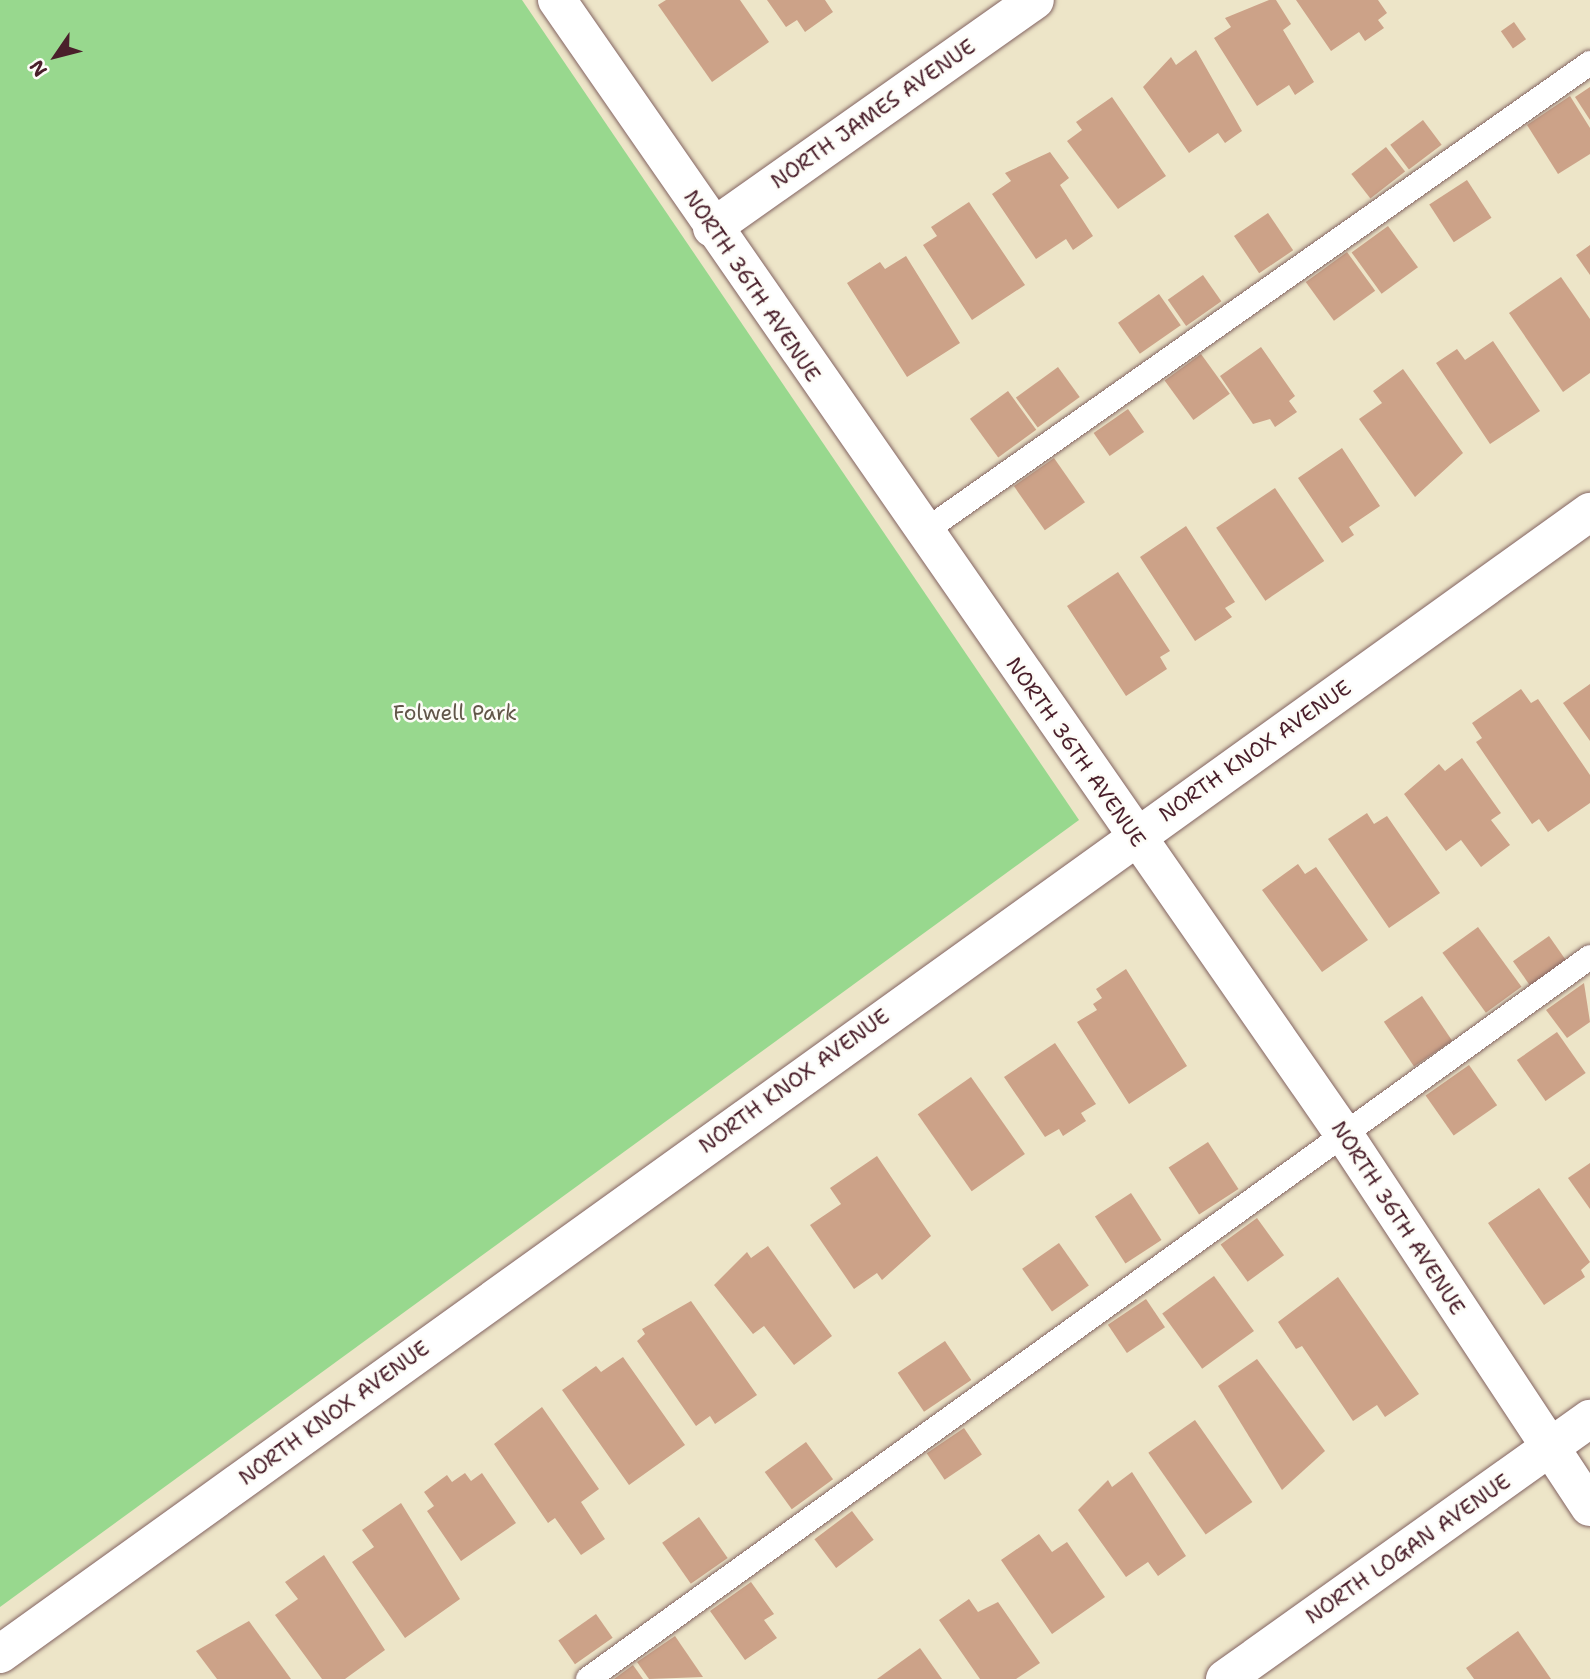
<!DOCTYPE html>
<style>
body{margin:0}
#map{position:relative;width:1590px;height:1679px;overflow:hidden;background:#ede5c8;font-family:"Shantell Sans",sans-serif}
div>[style]{position:absolute}
[style*='--x']{left:calc(var(--x)*1px);top:calc(var(--y)*1px);width:calc(var(--w)*1px);rotate:calc(var(--a)*1deg)}
.green>*{inset:0;background:#98d88e}
.building>*{inset:0;background:#cca288;transform-origin:0 0}
.roads{filter:drop-shadow(0 0 2px #836462) drop-shadow(0 0 2px #836462)}
.lane>*{height:24px;margin:-12px;padding:0 12px;transform-origin:12px;border-radius:12px;background:#fff}
.street>*{height:38px;margin:-19px;padding:0 19px;transform-origin:19px;border-radius:19px;background:#fff}
span{translate:-50% -50%;white-space:nowrap;text-align:center;line-height:1.15;-webkit-text-stroke:5px #fdfcf7;paint-order:stroke}
.street-label{font-size:21px;color:#4a1f2b}
.park-label{font-size:21px;color:#615649}
.north{position:absolute;left:21px;top:21px;width:70px;height:70px;-webkit-text-stroke:5px #fdfcf7;paint-order:stroke;rotate:235deg;font-size:19px;font-weight:700;line-height:28px;text-align:center;color:#4a1f2b}
.north::after{content:'';display:block;margin:auto;width:24px;height:32px;background:#4a1f2b;clip-path:polygon(50% 0,100% 100%,50% 72%,0 100%)}
</style>
<div id="map">
<div class="green">
<div style="clip-path:polygon(0 0,522px 0,1079px 820px,0 1607px)"></div>
</div>
<div class="building">
<div style="clip-path:polygon(666px 0,740px 0,769px 42px,712px 82px,658px 5px)"></div>
<div style="clip-path:polygon(767px 0,825px 0,833px 12px,805px 32px,797px 20px,786px 27px)"></div>
<div style="clip-path:polygon(1269px 0,1276px 0,1291px 24px,1283px 30px,1314px 82px,1295px 95px,1289px 85px,1257px 106px,1214px 38px,1231px 27px,1225px 18px)"></div>
<div style="clip-path:polygon(1296px 0,1378px 0,1387px 13px,1378px 20px,1384px 28px,1365px 41px,1359px 32px,1331px 51px)"></div>
<div style="left:1514px;top:22px;width:21px;height:16px;rotate:55deg"></div>
<div style="clip-path:polygon(1196px 50px,1242px 131px,1225px 143px,1218px 133px,1189px 153px,1143px 87px,1171px 57px,1176px 65px)"></div>
<div style="clip-path:polygon(1590px 87px,1590px 120px,1575px 97px)"></div>
<div style="clip-path:polygon(1570px 96px,1590px 128px,1590px 154px,1558px 174px,1527px 125px)"></div>
<div style="clip-path:polygon(1112px 97px,1166px 176px,1118px 209px,1067px 141px,1082px 130px,1076px 122px)"></div>
<div style="left:1423px;top:120px;width:31px;height:41px;rotate:53deg"></div>
<div style="left:1386px;top:147px;width:31px;height:44px;rotate:52deg"></div>
<div style="clip-path:polygon(1050px 152px,1069px 178px,1060px 185px,1093px 236px,1073px 250px,1066px 239px,1036px 259px,992px 194px,1011px 181px,1005px 173px)"></div>
<div style="left:1467px;top:180px;width:45px;height:45px;rotate:57deg"></div>
<div style="clip-path:polygon(969px 202px,1025px 285px,972px 320px,923px 245px,937px 236px,931px 227px)"></div>
<div style="left:1268px;top:213px;width:45px;height:41px;rotate:56deg"></div>
<div style="left:1388px;top:226px;width:51px;height:45px;rotate:54deg"></div>
<div style="clip-path:polygon(1590px 245px,1590px 275px,1576px 255px)"></div>
<div style="left:1347px;top:252px;width:48px;height:51px;rotate:54deg"></div>
<div style="clip-path:polygon(906px 256px,960px 343px,907px 377px,847px 283px,880px 262px,885px 269px)"></div>
<div style="left:1203px;top:275px;width:32px;height:43px;rotate:55deg"></div>
<div style="clip-path:polygon(1561px 277px,1590px 319px,1590px 373px,1563px 392px,1509px 313px)"></div>
<div style="left:1159px;top:294px;width:38px;height:50px;rotate:55deg"></div>
<div style="clip-path:polygon(1493px 341px,1540px 411px,1490px 444px,1436px 363px,1457px 349px,1465px 360px)"></div>
<div style="clip-path:polygon(1261px 347px,1295px 396px,1289px 401px,1297px 412px,1275px 427px,1270px 419px,1253px 424px,1220px 376px)"></div>
<div style="left:1201px;top:354px;width:49px;height:45px;rotate:54deg"></div>
<div style="left:1058px;top:367px;width:37px;height:52px;rotate:54deg"></div>
<div style="clip-path:polygon(1403px 369px,1463px 453px,1415px 497px,1359px 419px,1382px 403px,1373px 391px)"></div>
<div style="left:1008px;top:391px;width:48px;height:47px;rotate:54deg"></div>
<div style="left:1128px;top:409px;width:28px;height:42px;rotate:55deg"></div>
<div style="clip-path:polygon(1342px 448px,1380px 506px,1349px 527px,1354px 535px,1342px 543px,1298px 478px)"></div>
<div style="left:1054px;top:458px;width:54px;height:49px;rotate:55deg"></div>
<div style="left:1275px;top:488px;width:88px;height:71px;rotate:56deg"></div>
<div style="clip-path:polygon(1186px 526px,1235px 602px,1225px 608px,1232px 617px,1195px 641px,1140px 557px)"></div>
<div style="clip-path:polygon(1118px 572px,1170px 651px,1160px 657px,1167px 669px,1126px 696px,1067px 606px)"></div>
<div style="clip-path:polygon(1590px 684px,1590px 741px,1563px 703px)"></div>
<div style="clip-path:polygon(1521px 689px,1531px 703px,1538px 699px,1590px 775px,1590px 803px,1548px 832px,1539px 819px,1532px 824px,1476px 742px,1482px 738px,1472px 723px)"></div>
<div style="clip-path:polygon(1462px 758px,1501px 813px,1491px 820px,1510px 845px,1481px 867px,1461px 840px,1446px 851px,1404px 794px,1439px 764px,1445px 771px)"></div>
<div style="clip-path:polygon(1367px 813px,1374px 824px,1387px 816px,1440px 893px,1389px 928px,1328px 839px)"></div>
<div style="clip-path:polygon(1298px 864px,1305px 874px,1316px 867px,1368px 940px,1322px 972px,1262px 890px)"></div>
<div style="left:1478px;top:927px;width:74px;height:44px;rotate:54deg"></div>
<div style="left:1549px;top:936px;width:32px;height:44px;rotate:55deg"></div>
<div style="clip-path:polygon(1126px 969px,1187px 1066px,1129px 1104px,1077px 1022px,1097px 1010px,1093px 1004px,1102px 998px,1096px 989px)"></div>
<div style="clip-path:polygon(1584px 983px,1590px 1022px,1567px 1038px,1546px 1010px)"></div>
<div style="left:1422px;top:996px;width:54px;height:46px;rotate:56deg"></div>
<div style="left:1557px;top:1032px;width:50px;height:49px;rotate:55deg"></div>
<div style="clip-path:polygon(1055px 1043px,1096px 1104px,1081px 1113px,1086px 1121px,1063px 1136px,1059px 1129px,1045px 1137px,1004px 1077px)"></div>
<div style="left:1469px;top:1065px;width:49px;height:53px;rotate:55deg"></div>
<div style="left:971px;top:1077px;width:94px;height:65px;rotate:55deg"></div>
<div style="left:1208px;top:1142px;width:56px;height:47px;rotate:57deg"></div>
<div style="clip-path:polygon(877px 1156px,931px 1236px,882px 1280px,877px 1273px,854px 1289px,810px 1225px,841px 1204px,830px 1188px)"></div>
<div style="clip-path:polygon(1590px 1163px,1590px 1209px,1568px 1178px)"></div>
<div style="clip-path:polygon(1539px 1188px,1590px 1262px,1581px 1270px,1585px 1277px,1544px 1305px,1488px 1223px)"></div>
<div style="left:1131px;top:1193px;width:56px;height:43px;rotate:57deg"></div>
<div style="left:1257px;top:1218px;width:46px;height:45px;rotate:54deg"></div>
<div style="left:1059px;top:1243px;width:52px;height:45px;rotate:55deg"></div>
<div style="clip-path:polygon(768px 1246px,832px 1336px,794px 1365px,764px 1326px,753px 1334px,714px 1285px,747px 1252px,751px 1258px)"></div>
<div style="left:1214px;top:1276px;width:68px;height:64px;rotate:54deg"></div>
<div style="clip-path:polygon(1338px 1277px,1419px 1394px,1385px 1417px,1377px 1405px,1353px 1421px,1302px 1346px,1296px 1349px,1278px 1322px)"></div>
<div style="left:1146px;top:1299px;width:34px;height:46px;rotate:56deg"></div>
<div style="clip-path:polygon(691px 1301px,757px 1395px,715px 1424px,710px 1416px,696px 1426px,637px 1341px,645px 1334px,642px 1329px)"></div>
<div style="left:945px;top:1341px;width:47px;height:57px;rotate:56deg"></div>
<div style="clip-path:polygon(623px 1357px,685px 1445px,629px 1485px,562px 1390px,596px 1366px,601px 1372px)"></div>
<div style="clip-path:polygon(1257px 1359px,1325px 1451px,1282px 1490px,1218px 1386px)"></div>
<div style="clip-path:polygon(542px 1407px,599px 1489px,581px 1502px,605px 1539px,581px 1555px,555px 1518px,548px 1523px,494px 1444px)"></div>
<div style="left:1195px;top:1420px;width:100px;height:57px;rotate:55deg"></div>
<div style="left:964px;top:1428px;width:32px;height:45px;rotate:56deg"></div>
<div style="left:806px;top:1442px;width:46px;height:51px;rotate:54deg"></div>
<div style="clip-path:polygon(1132px 1472px,1186px 1556px,1158px 1576px,1148px 1562px,1126px 1577px,1078px 1510px,1108px 1480px,1112px 1487px)"></div>
<div style="clip-path:polygon(465px 1473px,471px 1481px,482px 1473px,516px 1523px,461px 1561px,427px 1511px,434px 1506px,424px 1492px,447px 1475px,452px 1482px)"></div>
<div style="clip-path:polygon(401px 1503px,460px 1599px,405px 1638px,352px 1562px,374px 1547px,362px 1530px)"></div>
<div style="left:852px;top:1511px;width:36px;height:47px;rotate:53deg"></div>
<div style="left:699px;top:1517px;width:50px;height:45px;rotate:55deg"></div>
<div style="clip-path:polygon(1039px 1534px,1052px 1552px,1067px 1542px,1105px 1597px,1052px 1634px,1001px 1560px)"></div>
<div style="clip-path:polygon(324px 1555px,385px 1650px,345px 1679px,322px 1679px,275px 1615px,298px 1599px,285px 1582px)"></div>
<div style="clip-path:polygon(751px 1582px,774px 1614px,764px 1620px,777px 1638px,745px 1660px,710px 1611px)"></div>
<div style="clip-path:polygon(969px 1599px,978px 1612px,998px 1602px,1040px 1663px,1016px 1679px,980px 1679px,939px 1620px)"></div>
<div style="left:596px;top:1614px;width:29px;height:46px;rotate:55deg"></div>
<div style="clip-path:polygon(249px 1621px,291px 1679px,217px 1679px,196px 1651px)"></div>
<div style="clip-path:polygon(1518px 1631px,1551px 1679px,1474px 1679px,1466px 1668px)"></div>
<div style="clip-path:polygon(675px 1636px,703px 1677px,649px 1679px,637px 1662px)"></div>
<div style="clip-path:polygon(920px 1648px,942px 1679px,877px 1679px)"></div>
<div style="clip-path:polygon(633px 1665px,643px 1679px,614px 1679px)"></div>
</div>
<div class="roads">
<div class="lane">
<div style="--x:922;--y:533;--w:817;--a:-35.13"></div>
<div style="--x:588;--y:1679;--w:1235;--a:-35.77"></div>
</div>
<div class="street">
<div style="--x:557;--y:0;--w:1379;--a:55.25"></div>
<div style="--x:1343;--y:1133;--w:448;--a:56.6"></div>
<div style="--x:712;--y:228;--w:395;--a:-35.2"></div>
<div style="--x:0;--y:1654;--w:1958;--a:-35.69"></div>
<div style="--x:1225;--y:1679;--w:448;--a:-35.5"></div>
</div>
</div>
<div class="street-label">
<span style="left:873px;top:114px;rotate:-35deg">NORTH JAMES AVENUE</span>
<span style="left:752px;top:286px;rotate:56deg">NORTH 36TH AVENUE</span>
<span style="left:1255px;top:751px;rotate:-35deg">NORTH KNOX AVENUE</span>
<span style="left:1076px;top:752px;rotate:55deg">NORTH 36TH AVENUE</span>
<span style="left:794px;top:1081px;rotate:-36deg">NORTH KNOX AVENUE</span>
<span style="left:1398px;top:1218px;rotate:57deg">NORTH 36TH AVENUE</span>
<span style="left:334px;top:1413px;rotate:-36deg">NORTH KNOX AVENUE</span>
<span style="left:1408px;top:1549px;rotate:-35deg">NORTH LOGAN AVENUE</span>
</div>
<div class="park-label">
<span style="left:455px;top:713px">Folwell Park</span>
</div>
<div class="north">N</div>
</div>
